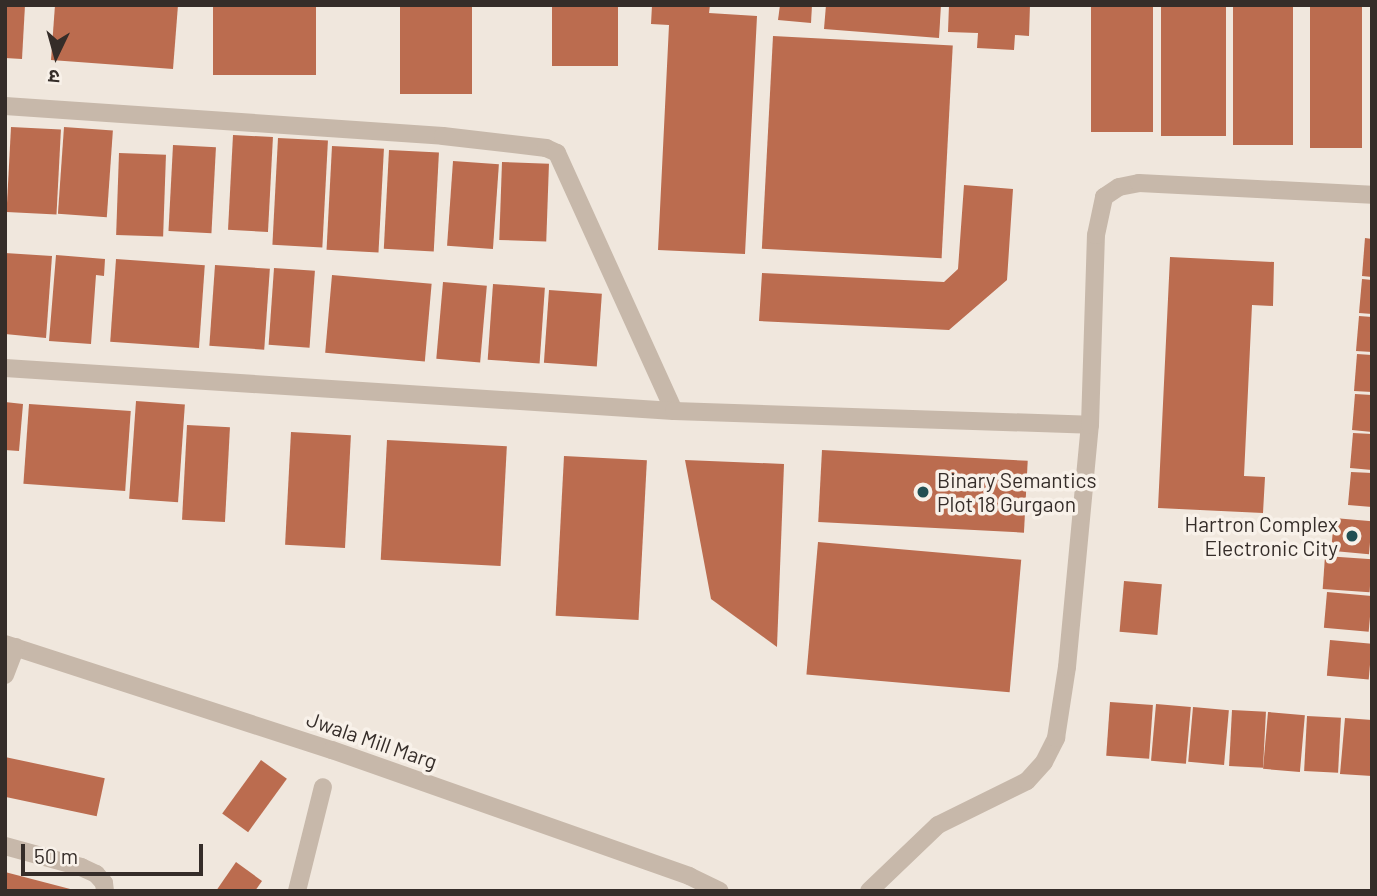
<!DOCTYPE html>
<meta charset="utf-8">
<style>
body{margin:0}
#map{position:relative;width:1377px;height:896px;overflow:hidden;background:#f0e7dd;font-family:Barlow,"Noto Sans Devanagari",sans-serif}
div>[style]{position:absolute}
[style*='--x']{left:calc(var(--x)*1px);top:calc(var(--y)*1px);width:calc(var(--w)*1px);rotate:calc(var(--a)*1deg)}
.building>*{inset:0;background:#bb6c4f;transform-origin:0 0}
.minor>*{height:18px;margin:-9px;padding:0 9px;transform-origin:9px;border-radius:9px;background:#c7b8aa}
.dots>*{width:19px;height:19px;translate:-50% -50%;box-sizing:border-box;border:4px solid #f8f1e9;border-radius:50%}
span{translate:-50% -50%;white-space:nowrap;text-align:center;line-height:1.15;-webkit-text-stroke:7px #f8f1e9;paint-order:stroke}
.poi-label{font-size:21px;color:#352d29}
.left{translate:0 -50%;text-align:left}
.right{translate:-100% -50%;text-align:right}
.street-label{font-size:21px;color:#352d29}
.frame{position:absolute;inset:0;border:7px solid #352d29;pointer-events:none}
.north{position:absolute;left:21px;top:21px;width:70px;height:70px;-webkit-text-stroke:5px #f8f1e9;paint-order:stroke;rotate:185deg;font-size:19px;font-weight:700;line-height:28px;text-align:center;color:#352d29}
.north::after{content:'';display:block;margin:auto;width:24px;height:32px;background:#352d29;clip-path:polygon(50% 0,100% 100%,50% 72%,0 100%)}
.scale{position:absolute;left:21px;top:844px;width:182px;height:32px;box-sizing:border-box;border:4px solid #352d29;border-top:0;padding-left:9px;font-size:21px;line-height:24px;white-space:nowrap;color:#352d29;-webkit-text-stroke:5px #f8f1e9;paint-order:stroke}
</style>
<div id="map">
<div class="building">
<div style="clip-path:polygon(5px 5px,25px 5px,22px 59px,5px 58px)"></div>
<div style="clip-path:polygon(55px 5px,178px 5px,173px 69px,51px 60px)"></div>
<div style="left:213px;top:5px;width:103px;height:70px"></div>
<div style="left:400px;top:5px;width:72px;height:89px"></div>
<div style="left:552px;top:5px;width:66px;height:61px"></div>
<div style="clip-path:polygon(652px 5px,710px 5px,709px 13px,757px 16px,745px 254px,658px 250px,669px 25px,651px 24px)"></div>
<div style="clip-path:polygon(780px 5px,812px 5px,811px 23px,778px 20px)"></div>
<div style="clip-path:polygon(826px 5px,941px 5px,939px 38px,824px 29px)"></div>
<div style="clip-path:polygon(949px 5px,1030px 5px,1029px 36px,1015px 35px,1014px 50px,977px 48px,978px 33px,948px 32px)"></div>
<div style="left:1091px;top:5px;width:62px;height:127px"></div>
<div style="left:1161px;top:5px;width:65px;height:131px"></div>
<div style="left:1233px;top:5px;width:60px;height:140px"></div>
<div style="left:1310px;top:5px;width:52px;height:143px"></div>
<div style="left:773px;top:36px;width:180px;height:213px;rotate:3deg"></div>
<div style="left:11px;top:127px;width:50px;height:85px;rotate:3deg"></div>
<div style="left:64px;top:127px;width:49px;height:87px;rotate:4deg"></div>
<div style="left:233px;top:135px;width:40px;height:95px;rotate:3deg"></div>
<div style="left:278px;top:138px;width:50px;height:107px;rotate:3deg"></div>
<div style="left:173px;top:145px;width:43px;height:86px;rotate:3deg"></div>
<div style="left:332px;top:146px;width:52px;height:104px;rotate:3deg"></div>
<div style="left:389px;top:150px;width:50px;height:99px;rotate:3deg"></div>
<div style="left:119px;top:153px;width:47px;height:82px;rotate:2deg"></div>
<div style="left:453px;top:161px;width:46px;height:85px;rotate:4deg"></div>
<div style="left:502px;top:162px;width:47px;height:78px;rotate:2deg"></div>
<div style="clip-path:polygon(964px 185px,1013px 189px,1007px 280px,949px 330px,759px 321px,762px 273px,944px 282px,958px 269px)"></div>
<div style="clip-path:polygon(1365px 238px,1372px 239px,1372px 277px,1362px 276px)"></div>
<div style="clip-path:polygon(5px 253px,52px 256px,46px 338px,5px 334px)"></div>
<div style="clip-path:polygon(56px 255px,105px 259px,104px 276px,96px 275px,91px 344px,49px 341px)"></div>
<div style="clip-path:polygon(1170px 257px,1274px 262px,1273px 306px,1252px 305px,1244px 476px,1265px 477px,1263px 513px,1158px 508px)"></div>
<div style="left:116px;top:259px;width:89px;height:83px;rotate:4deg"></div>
<div style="left:215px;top:265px;width:55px;height:81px;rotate:4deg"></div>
<div style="left:274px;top:268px;width:41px;height:77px;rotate:4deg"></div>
<div style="left:332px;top:275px;width:100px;height:78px;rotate:5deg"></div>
<div style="clip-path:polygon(1362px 279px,1372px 280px,1372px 314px,1359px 313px)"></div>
<div style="left:443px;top:282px;width:44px;height:77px;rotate:5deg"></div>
<div style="left:493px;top:284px;width:52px;height:76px;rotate:4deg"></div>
<div style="left:549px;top:290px;width:53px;height:73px;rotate:4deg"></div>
<div style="clip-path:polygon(1359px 316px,1372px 317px,1372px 352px,1356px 351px)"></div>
<div style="clip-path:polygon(1357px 354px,1372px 355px,1372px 392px,1354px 391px)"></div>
<div style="clip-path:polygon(1355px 394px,1372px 395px,1372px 432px,1352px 430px)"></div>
<div style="left:136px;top:401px;width:49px;height:98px;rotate:4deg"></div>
<div style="clip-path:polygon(5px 402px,23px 404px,19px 451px,5px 450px)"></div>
<div style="left:29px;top:404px;width:102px;height:80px;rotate:4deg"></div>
<div style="left:187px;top:425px;width:43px;height:95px;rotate:3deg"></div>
<div style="left:291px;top:432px;width:60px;height:113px;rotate:3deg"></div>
<div style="clip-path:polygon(1353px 433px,1372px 434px,1372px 470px,1350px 468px)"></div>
<div style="left:387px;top:440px;width:120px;height:120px;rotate:3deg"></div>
<div style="left:822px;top:450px;width:206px;height:72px;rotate:3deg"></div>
<div style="left:564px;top:456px;width:83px;height:160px;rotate:3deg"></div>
<div style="clip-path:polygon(685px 460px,784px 464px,777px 647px,711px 599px)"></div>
<div style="clip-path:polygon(1351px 472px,1372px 473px,1372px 507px,1348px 505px)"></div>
<div style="left:1334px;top:518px;width:38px;height:33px;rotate:5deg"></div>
<div style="left:818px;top:542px;width:204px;height:133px;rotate:5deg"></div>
<div style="left:1325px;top:556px;width:47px;height:33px;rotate:4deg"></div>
<div style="left:1124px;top:581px;width:38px;height:51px;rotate:5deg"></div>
<div style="left:1327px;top:592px;width:45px;height:36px;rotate:5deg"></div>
<div style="left:1330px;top:640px;width:42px;height:36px;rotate:5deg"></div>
<div style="left:1110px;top:702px;width:43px;height:54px;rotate:4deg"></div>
<div style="left:1156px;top:704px;width:35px;height:57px;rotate:5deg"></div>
<div style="left:1193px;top:707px;width:36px;height:55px;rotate:5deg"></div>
<div style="left:1232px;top:710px;width:34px;height:56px;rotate:3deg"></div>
<div style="left:1268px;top:712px;width:37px;height:57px;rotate:5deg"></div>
<div style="left:1307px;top:716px;width:34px;height:55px;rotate:3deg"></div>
<div style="clip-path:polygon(1345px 718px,1372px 720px,1372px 776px,1340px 774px)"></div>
<div style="left:5px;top:757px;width:102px;height:39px;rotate:12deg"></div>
<div style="left:261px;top:760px;width:32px;height:66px;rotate:36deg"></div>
<div style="clip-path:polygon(236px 862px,262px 881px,255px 891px,216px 891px)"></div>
<div style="clip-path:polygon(5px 872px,74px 890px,74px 891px,5px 891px)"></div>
</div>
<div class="minor">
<div style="--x:5;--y:106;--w:439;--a:3.9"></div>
<div style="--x:443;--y:136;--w:104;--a:6.6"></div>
<div style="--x:546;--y:148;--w:12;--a:24"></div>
<div style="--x:557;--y:153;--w:283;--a:65.6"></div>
<div style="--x:5;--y:368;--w:670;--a:3.68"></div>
<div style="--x:674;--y:411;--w:416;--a:1.9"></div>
<div style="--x:5;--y:644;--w:344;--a:18"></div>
<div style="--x:332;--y:750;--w:379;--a:19.4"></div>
<div style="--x:689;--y:876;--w:34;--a:26"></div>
<div style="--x:5;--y:675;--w:30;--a:-69"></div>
<div style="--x:5;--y:846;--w:79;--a:15.4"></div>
<div style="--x:81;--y:867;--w:17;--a:25"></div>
<div style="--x:96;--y:874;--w:12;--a:48"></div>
<div style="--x:104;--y:883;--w:8;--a:83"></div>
<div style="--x:297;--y:891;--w:107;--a:-76"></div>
<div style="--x:869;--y:891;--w:95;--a:-43.7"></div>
<div style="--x:938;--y:825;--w:99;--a:-26.3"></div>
<div style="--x:1027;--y:781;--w:25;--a:-48"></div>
<div style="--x:1044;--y:762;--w:27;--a:-63"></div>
<div style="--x:1056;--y:738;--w:72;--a:-81.2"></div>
<div style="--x:1067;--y:667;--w:243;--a:-84.6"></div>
<div style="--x:1090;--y:425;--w:190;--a:-88.2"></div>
<div style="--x:1096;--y:235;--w:39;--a:-78"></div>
<div style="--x:1104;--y:197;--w:18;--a:-34"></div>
<div style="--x:1119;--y:187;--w:20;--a:-11"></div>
<div style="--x:1139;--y:183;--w:233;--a:2.9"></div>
</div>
<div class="dots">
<div style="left:923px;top:492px;background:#224f53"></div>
<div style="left:1352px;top:536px;background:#224f53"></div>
</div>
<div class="poi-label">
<span class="left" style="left:937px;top:492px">Binary Semantics<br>Plot 18 Gurgaon</span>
<span class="right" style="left:1338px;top:536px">Hartron Complex<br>Electronic City</span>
</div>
<div class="street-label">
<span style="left:372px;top:740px;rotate:19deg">Jwala Mill Marg</span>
</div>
<div class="frame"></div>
<div class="north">उ</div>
<div class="scale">50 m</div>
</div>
